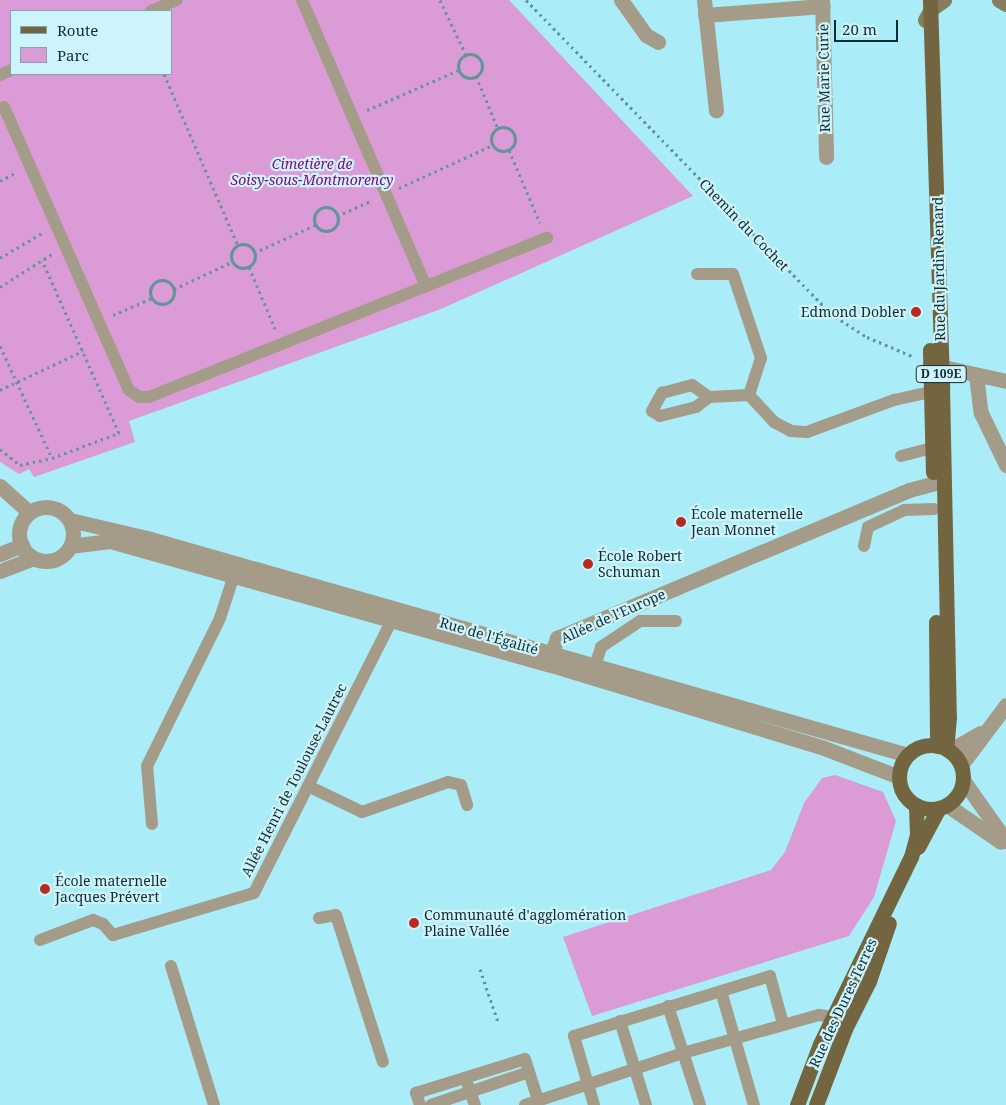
<!DOCTYPE html>
<meta charset="utf-8">
<style>
body{margin:0}
#map{position:relative;width:1006px;height:1105px;overflow:hidden;background:#aaecf7;font-family:"Noto Serif",serif}
div>[style]{position:absolute}
[style*='--x']{left:calc(var(--x)*1px);top:calc(var(--y)*1px);width:calc(var(--w)*1px);rotate:calc(var(--a)*1deg)}
.green>*{inset:0;background:#da9bd6}
.path>*{height:3px;margin-top:-1.5px;transform-origin:0;background:repeating-linear-gradient(90deg,#63939b 0 2.5px,transparent 0 6.5px)}
.path>.ring{margin:-1.5px;padding:0;box-sizing:content-box;background:none;border:3px solid #63939b;border-radius:50%}
.lane>*{height:12px;margin:-6px;padding:0 6px;transform-origin:6px;border-radius:6px;background:#a49c88}
.street>*{height:15px;margin:-7.5px;padding:0 7.5px;transform-origin:7.5px;border-radius:7.5px;background:#a49c88}
.street>.ring{margin:-7.5px;padding:0;box-sizing:content-box;background:none;border:15px solid #a49c88;border-radius:50%}
.secondary>*{height:15px;margin:-7.5px;padding:0 7.5px;transform-origin:7.5px;border-radius:7.5px;background:#887c5e}
.primary>*{height:15px;margin:-7.5px;padding:0 7.5px;transform-origin:7.5px;border-radius:7.5px;background:#73653f}
.primary>.ring{margin:-7.5px;padding:0;box-sizing:content-box;background:none;border:15px solid #73653f;border-radius:50%}
.dots>*{width:14px;height:14px;translate:-50% -50%;box-sizing:border-box;border:2px solid #cef4fb;border-radius:50%}
span{translate:-50% -50%;white-space:nowrap;text-align:center;line-height:1.15;-webkit-text-stroke:4.5px #cef4fb;paint-order:stroke}
.shield-label span{padding:1px 4px;background:#cef4fb;border:1px solid;border-radius:4px;-webkit-text-stroke-width:0}
.shield-label{font-size:12px;color:#122d31;font-weight:700}
.street-label{font-size:14px;color:#122d31}
.park-label{font-size:14px;color:#870885;font-style:italic}
.poi-label{font-size:14px;color:#122d31}
.right{translate:-100% -50%;text-align:right}
.left{translate:0 -50%;text-align:left}
.legend{position:absolute;left:10px;top:10px;width:162px;height:65px;box-sizing:border-box;background:#cef4fb;border:1px solid #83a4aa;margin:0;padding:6px 9px;list-style:none;font-size:15px;color:#122d31}
.legend li{display:flex;align-items:center;gap:10px;height:25px}
.legend b{width:25px;border:1px solid #83a4aa}
.scale{position:absolute;left:834px;top:20px;width:64px;height:22px;box-sizing:border-box;border:2px solid #122d31;border-top:0;padding-left:6px;font-size:15px;line-height:18px;white-space:nowrap;color:#122d31;-webkit-text-stroke:4px #cef4fb;paint-order:stroke}
</style>
<div id="map">
<div class="green">
<div style="clip-path:polygon(evenodd,0 0,509px 0,693px 196px,441px 309px,129px 421px,135px 442px,34px 477px,29px 469px,19px 474px,0 462px,0 0,11px 11px,171px 11px,171px 74px,11px 74px,11px 11px)"></div>
<div style="clip-path:polygon(835px 775px,883px 792px,896px 821px,874px 897px,849px 936px,592px 1016px,563px 937px,771px 870px,785px 852px,804px 803px,822px 778px)"></div>
</div>
<div class="path">
<div style="--x:440;--y:0;--w:61;--a:64.7"></div>
<div style="--x:526;--y:0;--w:436;--a:45.8"></div>
<div style="--x:830;--y:313;--w:44;--a:33"></div>
<div style="--x:867;--y:337;--w:49;--a:22.9"></div>
<div class="ring" style="left:458px;top:54px;width:21px;height:21px"></div>
<div style="--x:164;--y:74;--w:187;--a:66.7"></div>
<div style="--x:476;--y:76;--w:57;--a:67.5"></div>
<div style="--x:367;--y:110;--w:100;--a:-23.5"></div>
<div class="ring" style="left:491px;top:127px;width:21px;height:21px"></div>
<div style="--x:509;--y:150;--w:79;--a:67"></div>
<div style="--x:0;--y:181;--w:17;--a:-28"></div>
<div style="--x:399;--y:188;--w:103;--a:-24.6"></div>
<div class="ring" style="left:314px;top:207px;width:21px;height:21px"></div>
<div style="--x:337;--y:216;--w:37;--a:-24"></div>
<div class="ring" style="left:231px;top:244px;width:21px;height:21px"></div>
<div style="--x:254;--y:253;--w:67;--a:-24.7"></div>
<div style="--x:0;--y:258;--w:49;--a:-30.8"></div>
<div style="--x:249;--y:267;--w:67;--a:67.2"></div>
<div class="ring" style="left:150px;top:280px;width:21px;height:21px"></div>
<div style="--x:0;--y:287;--w:62;--a:-32.4"></div>
<div style="--x:174;--y:289;--w:64;--a:-25"></div>
<div style="--x:113;--y:315;--w:43;--a:-23.6"></div>
<div style="--x:0;--y:346;--w:123;--a:65.1"></div>
<div style="--x:0;--y:390;--w:92;--a:-25.2"></div>
<div style="--x:0;--y:449;--w:26;--a:39"></div>
<div style="--x:20;--y:465;--w:33;--a:-12"></div>
<div style="--x:52;--y:458;--w:72;--a:-20.5"></div>
<div style="--x:119;--y:433;--w:189;--a:-114"></div>
<div style="--x:480;--y:969;--w:56;--a:71.2"></div>
</div>
<div class="lane">
<div style="--x:302;--y:0;--w:312;--a:66.6"></div>
<div style="--x:151;--y:11;--w:28;--a:-23"></div>
<div style="--x:0;--y:75;--w:12;--a:-24"></div>
<div style="--x:4;--y:107;--w:309;--a:66.2"></div>
<div style="--x:129;--y:390;--w:12;--a:35"></div>
<div style="--x:139;--y:397;--w:10;--a:0"></div>
<div style="--x:149;--y:397;--w:429;--a:-21.8"></div>
<div style="--x:697;--y:274;--w:36;--a:0"></div>
<div style="--x:733;--y:274;--w:89;--a:71.6"></div>
<div style="--x:761;--y:358;--w:39;--a:108"></div>
<div style="--x:709;--y:397;--w:16;--a:142"></div>
<div style="--x:696;--y:407;--w:37;--a:166"></div>
<div style="--x:660;--y:416;--w:9;--a:-148"></div>
<div style="--x:652;--y:411;--w:21;--a:-61"></div>
<div style="--x:662;--y:393;--w:31;--a:-15"></div>
<div style="--x:692;--y:385;--w:21;--a:35"></div>
<div style="--x:709;--y:397;--w:40;--a:-2.9"></div>
<div style="--x:749;--y:395;--w:37;--a:47"></div>
<div style="--x:774;--y:422;--w:19;--a:28"></div>
<div style="--x:791;--y:431;--w:16;--a:4"></div>
<div style="--x:807;--y:432;--w:93;--a:-20.2"></div>
<div style="--x:894;--y:400;--w:46;--a:-12.5"></div>
<div style="--x:901;--y:456;--w:40;--a:-14.4"></div>
<div style="--x:864;--y:546;--w:19;--a:-78"></div>
<div style="--x:868;--y:527;--w:40;--a:-25"></div>
<div style="--x:904;--y:510;--w:30;--a:-2"></div>
<div style="--x:595;--y:666;--w:20;--a:-72"></div>
<div style="--x:601;--y:647;--w:47;--a:-33.7"></div>
<div style="--x:640;--y:621;--w:36;--a:0"></div>
<div style="--x:308;--y:786;--w:60;--a:25.7"></div>
<div style="--x:362;--y:812;--w:91;--a:-19.2"></div>
<div style="--x:448;--y:782;--w:13;--a:13"></div>
<div style="--x:461;--y:785;--w:21;--a:73"></div>
<div style="--x:152;--y:824;--w:58;--a:-94.9"></div>
<div style="--x:147;--y:766;--w:165;--a:-63.7"></div>
<div style="--x:220;--y:618;--w:52;--a:-71.9"></div>
<div style="--x:319;--y:918;--w:17;--a:-10"></div>
<div style="--x:336;--y:915;--w:154;--a:72.3"></div>
<div style="--x:40;--y:940;--w:57;--a:-20.7"></div>
<div style="--x:93;--y:920;--w:11;--a:22"></div>
<div style="--x:103;--y:924;--w:15;--a:48"></div>
<div style="--x:113;--y:935;--w:147;--a:-16.6"></div>
<div style="--x:254;--y:893;--w:315;--a:-63.2"></div>
<div style="--x:171;--y:966;--w:145;--a:72.8"></div>
<div style="--x:721;--y:991;--w:119;--a:73.9"></div>
<div style="--x:668;--y:1006;--w:104;--a:72.1"></div>
<div style="--x:620;--y:1021;--w:88;--a:72.8"></div>
<div style="--x:468;--y:1085;--w:21;--a:71"></div>
<div style="--x:420;--y:1105;--w:13;--a:-108"></div>
<div style="--x:416;--y:1093;--w:114;--a:-17.3"></div>
<div style="--x:525;--y:1059;--w:43;--a:72.4"></div>
<div style="--x:431;--y:1105;--w:103;--a:-18.6"></div>
<div style="--x:525;--y:1105;--w:166;--a:-18.2"></div>
<div style="--x:683;--y:1053;--w:141;--a:-15.6"></div>
<div style="--x:819;--y:1015;--w:14;--a:8"></div>
<div style="--x:833;--y:1017;--w:17;--a:45"></div>
<div style="--x:594;--y:1105;--w:72;--a:-106.2"></div>
<div style="--x:574;--y:1036;--w:205;--a:-17"></div>
<div style="--x:770;--y:976;--w:50;--a:74.8"></div>
</div>
<div class="street">
<div style="--x:621;--y:0;--w:43;--a:54.5"></div>
<div style="--x:646;--y:35;--w:14;--a:30"></div>
<div style="--x:704;--y:0;--w:111;--a:83.8"></div>
<div style="--x:822;--y:0;--w:157;--a:88.5"></div>
<div style="--x:705;--y:15;--w:118;--a:-4.4"></div>
<div style="--x:930;--y:364;--w:78;--a:12.6"></div>
<div style="--x:976;--y:375;--w:38;--a:83"></div>
<div style="--x:981;--y:413;--w:58;--a:64.3"></div>
<div style="--x:0;--y:486;--w:39;--a:42"></div>
<div class="ring" style="left:19px;top:507px;width:39px;height:39px"></div>
<div style="--x:70;--y:520;--w:79;--a:13.2"></div>
<div style="--x:147;--y:538;--w:791;--a:15.92"></div>
<div style="--x:70;--y:546;--w:40;--a:-7.1"></div>
<div style="--x:110;--y:541;--w:129;--a:15.8"></div>
<div style="--x:234;--y:576;--w:326;--a:15.7"></div>
<div style="--x:548;--y:664;--w:288;--a:16.9"></div>
<div style="--x:824;--y:748;--w:80;--a:21.1"></div>
<div style="--x:0;--y:554;--w:24;--a:-22"></div>
<div style="--x:0;--y:571;--w:36;--a:-21"></div>
<div style="--x:548;--y:663;--w:27;--a:-70"></div>
<div style="--x:557;--y:638;--w:382;--a:-22.8"></div>
<div style="--x:909;--y:490;--w:35;--a:-15"></div>
<div style="--x:949;--y:751;--w:36;--a:-30"></div>
<div style="--x:961;--y:765;--w:75;--a:-53.1"></div>
<div style="--x:963;--y:780;--w:75;--a:54.8"></div>
<div style="--x:947;--y:805;--w:65;--a:34.4"></div>
</div>
<div class="secondary">
<div style="--x:999;--y:0;--w:8;--a:30"></div>
<div style="--x:925;--y:20;--w:13;--a:-61"></div>
<div style="--x:931;--y:9;--w:16;--a:-35"></div>
</div>
<div class="primary">
<div style="--x:930;--y:0;--w:389;--a:88.2"></div>
<div style="--x:942;--y:389;--w:328;--a:88.8"></div>
<div style="--x:949;--y:717;--w:32;--a:95"></div>
<div style="--x:930;--y:350;--w:122;--a:88.6"></div>
<div style="--x:936;--y:622;--w:124;--a:89.5"></div>
<div class="ring" style="left:899px;top:745px;width:49px;height:49px"></div>
<div style="--x:918;--y:847;--w:44;--a:-61.7"></div>
<div style="--x:797;--y:1105;--w:65;--a:-69.3"></div>
<div style="--x:820;--y:1044;--w:208;--a:-64.1"></div>
<div style="--x:911;--y:857;--w:23;--a:-75"></div>
<div style="--x:917;--y:835;--w:30;--a:-92"></div>
<div style="--x:816;--y:1105;--w:81;--a:-69.1"></div>
<div style="--x:845;--y:1029;--w:54;--a:-63.4"></div>
<div style="--x:869;--y:981;--w:61;--a:-71"></div>
</div>
<div class="dots">
<div style="left:916px;top:312px;background:#b82a20"></div>
<div style="left:681px;top:522px;background:#b82a20"></div>
<div style="left:588px;top:564px;background:#b82a20"></div>
<div style="left:45px;top:889px;background:#b82a20"></div>
<div style="left:414px;top:923px;background:#b82a20"></div>
</div>
<div class="shield-label">
<span style="left:941px;top:374px">D 109E</span>
</div>
<div class="street-label">
<span style="left:824px;top:78px;rotate:-91deg">Rue Marie Curie</span>
<span style="left:744px;top:225px;rotate:46deg">Chemin du Cochet</span>
<span style="left:939px;top:269px;rotate:-91deg">Rue du Jardin Renard</span>
<span style="left:613px;top:616px;rotate:-24deg">Allée de l'Europe</span>
<span style="left:489px;top:636px;rotate:16deg">Rue de l'Égalité</span>
<span style="left:294px;top:780px;rotate:-63deg">Allée Henri de Toulouse-Lautrec</span>
<span style="left:843px;top:1003px;rotate:-65deg">Rue des Dures Terres</span>
</div>
<div class="park-label">
<span style="left:312px;top:172px">Cimetière de<br>Soisy-sous-Montmorency</span>
</div>
<div class="poi-label">
<span class="right" style="left:906px;top:312px">Edmond Dobler</span>
<span class="left" style="left:691px;top:522px">École maternelle<br>Jean Monnet</span>
<span class="left" style="left:598px;top:564px">École Robert<br>Schuman</span>
<span class="left" style="left:55px;top:889px">École maternelle<br>Jacques Prévert</span>
<span class="left" style="left:424px;top:923px">Communauté d'agglomération<br>Plaine Vallée</span>
</div>
<ul class="legend">
<li><b style="height:6px;background:#73653f"></b>Route</li>
<li><b style="height:14px;background:#da9bd6"></b>Parc</li>
</ul>
<div class="scale">20 m</div>
</div>
